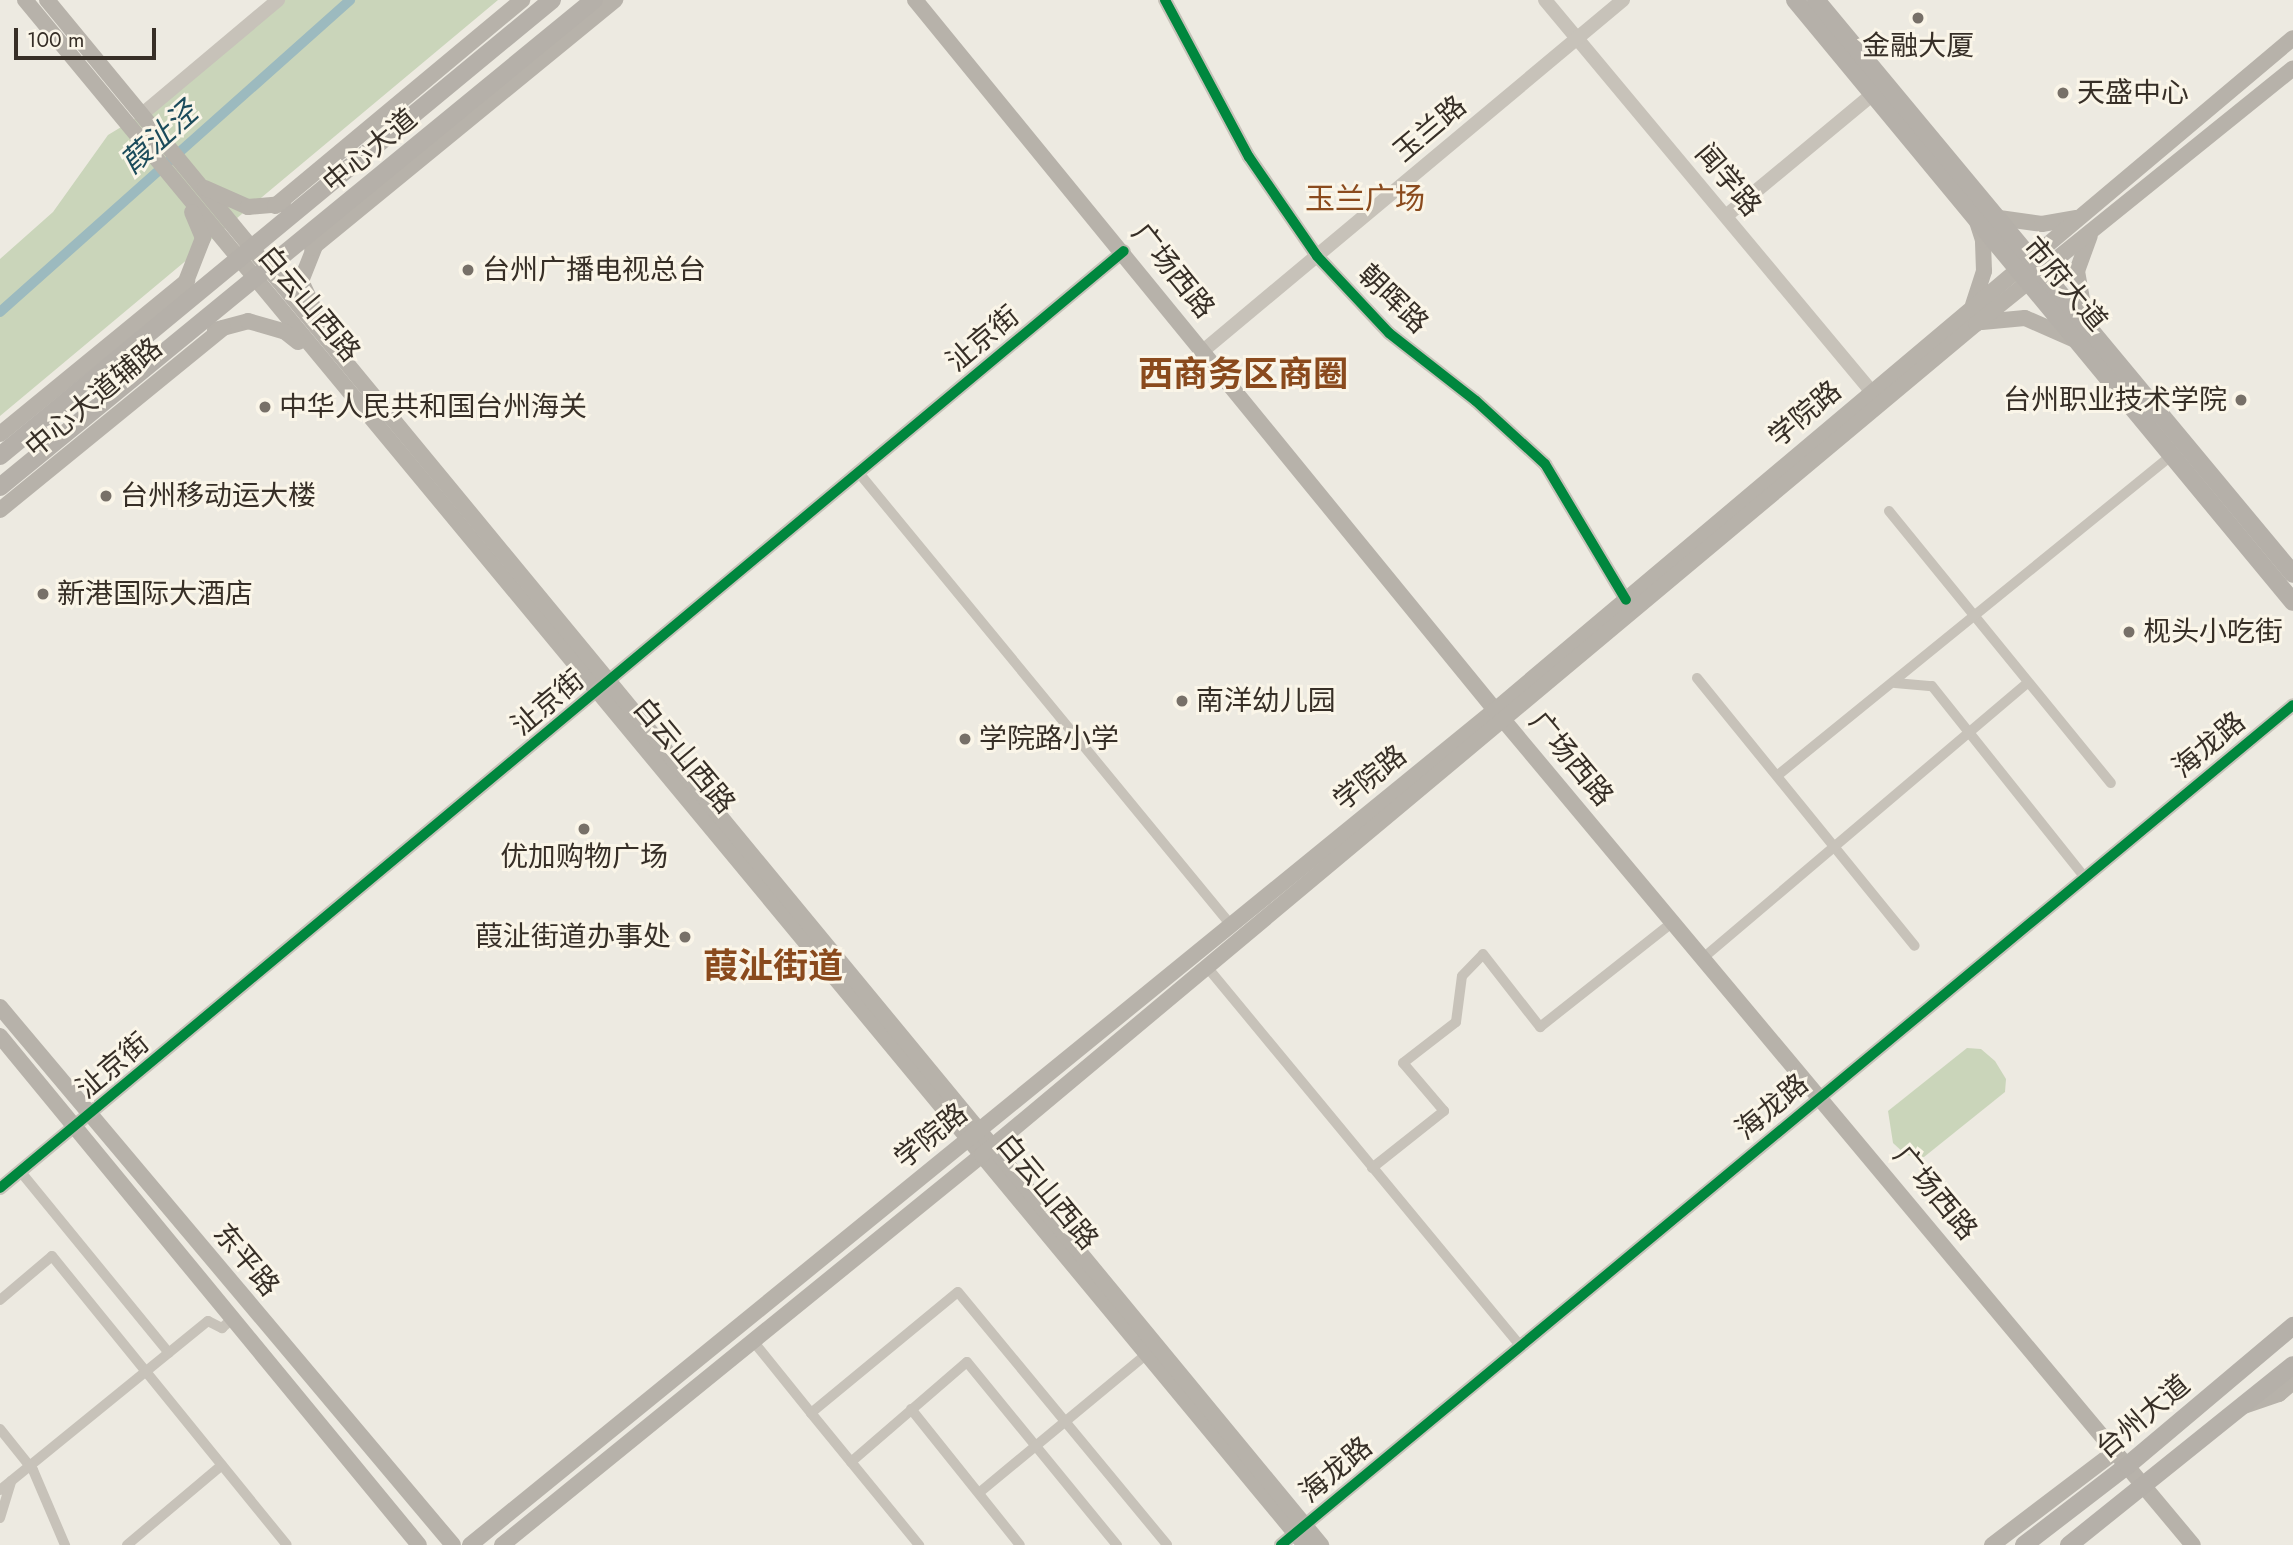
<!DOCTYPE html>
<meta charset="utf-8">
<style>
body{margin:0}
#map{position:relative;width:2293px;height:1545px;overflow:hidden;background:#edeae1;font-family:Jost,"Noto Sans SC",sans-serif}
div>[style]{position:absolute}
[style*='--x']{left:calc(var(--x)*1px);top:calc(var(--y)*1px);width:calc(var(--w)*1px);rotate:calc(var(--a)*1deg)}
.green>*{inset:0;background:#cad5ba}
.canal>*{height:10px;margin:-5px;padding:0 5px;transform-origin:5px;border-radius:5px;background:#9cbabf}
.minor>*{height:10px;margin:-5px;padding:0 5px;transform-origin:5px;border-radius:5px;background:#c7c2b9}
.tertiary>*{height:14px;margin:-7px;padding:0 7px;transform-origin:7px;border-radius:7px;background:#c7c2b9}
.secondary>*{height:16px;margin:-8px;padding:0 8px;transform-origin:8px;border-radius:8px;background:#b7b2aa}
.primary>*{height:18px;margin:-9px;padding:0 9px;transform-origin:9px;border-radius:9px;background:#b5b0a9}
.cycleway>*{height:10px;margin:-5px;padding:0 5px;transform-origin:5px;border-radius:5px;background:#00873e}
.dots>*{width:19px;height:19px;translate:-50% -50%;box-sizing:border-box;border:4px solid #faf5e8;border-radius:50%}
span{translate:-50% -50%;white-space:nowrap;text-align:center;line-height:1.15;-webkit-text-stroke:6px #faf5e8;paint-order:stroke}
.poi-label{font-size:28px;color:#372f27}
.left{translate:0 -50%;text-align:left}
.right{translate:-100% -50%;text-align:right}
.street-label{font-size:28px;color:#372f27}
.water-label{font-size:30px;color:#1b4b5b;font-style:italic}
.neighbourhood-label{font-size:30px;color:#8a4a1d}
.district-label{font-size:35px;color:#8a4a1d;font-weight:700}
.scale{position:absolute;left:14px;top:28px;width:142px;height:32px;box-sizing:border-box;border:4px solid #372f27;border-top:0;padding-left:9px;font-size:21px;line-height:24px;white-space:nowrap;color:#372f27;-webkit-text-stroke:5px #faf5e8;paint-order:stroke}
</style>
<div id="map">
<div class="green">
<div style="clip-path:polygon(278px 0,498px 0,0 416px,0 259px,53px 212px,108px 135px,141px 115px)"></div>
<div style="clip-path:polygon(1967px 1048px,1981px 1049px,1995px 1061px,2006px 1079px,2005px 1092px,1924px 1157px,1906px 1155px,1893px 1143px,1888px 1111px)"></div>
</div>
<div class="canal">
<div style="--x:0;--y:312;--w:469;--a:-41.7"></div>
</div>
<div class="minor">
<div style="--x:859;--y:473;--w:585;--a:50.55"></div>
<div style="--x:1889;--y:511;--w:351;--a:50.8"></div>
<div style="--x:1697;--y:678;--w:345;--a:50.9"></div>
<div style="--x:1895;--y:683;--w:37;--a:5"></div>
<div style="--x:1932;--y:686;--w:246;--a:51.4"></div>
<div style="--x:1778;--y:775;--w:508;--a:-39.08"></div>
<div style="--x:1703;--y:958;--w:426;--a:-40.3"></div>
<div style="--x:1207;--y:967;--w:492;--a:50.4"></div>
<div style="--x:1372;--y:1168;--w:92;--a:-38.4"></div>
<div style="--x:1444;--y:1111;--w:63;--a:-130.5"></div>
<div style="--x:1403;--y:1063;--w:67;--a:-37.7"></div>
<div style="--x:1456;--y:1022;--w:46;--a:-82.6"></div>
<div style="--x:1462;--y:976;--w:30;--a:-46"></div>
<div style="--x:1483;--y:954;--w:93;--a:52"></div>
<div style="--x:1540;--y:1027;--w:169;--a:-38.3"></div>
<div style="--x:20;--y:1171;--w:235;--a:50.7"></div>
<div style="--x:0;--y:1300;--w:68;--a:-40.2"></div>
<div style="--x:52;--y:1256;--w:372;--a:50.9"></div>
<div style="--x:753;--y:1341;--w:92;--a:51.1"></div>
<div style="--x:811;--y:1413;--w:190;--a:-39.5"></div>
<div style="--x:958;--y:1292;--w:328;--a:50.4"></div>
<div style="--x:911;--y:1409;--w:174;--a:51.3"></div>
<div style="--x:811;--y:1413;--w:171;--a:50.7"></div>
<div style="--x:0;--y:1429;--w:53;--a:51.2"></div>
<div style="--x:33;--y:1470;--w:82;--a:66.9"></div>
<div style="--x:851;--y:1462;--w:153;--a:-40.8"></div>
<div style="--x:967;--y:1362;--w:237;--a:50.7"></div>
<div style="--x:0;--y:1490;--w:268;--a:-39.1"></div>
<div style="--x:208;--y:1321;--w:16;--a:27"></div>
<div style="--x:222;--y:1328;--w:13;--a:-42"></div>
<div style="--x:980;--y:1492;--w:217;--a:-39.6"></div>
<div style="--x:0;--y:1518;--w:39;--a:-73"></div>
<div style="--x:127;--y:1545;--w:124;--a:-40.1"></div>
</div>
<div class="tertiary">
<div style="--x:1165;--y:0;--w:178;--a:61.9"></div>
<div style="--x:1249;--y:157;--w:120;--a:55.5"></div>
<div style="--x:1317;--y:256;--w:105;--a:46.9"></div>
<div style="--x:1389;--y:333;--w:110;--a:38"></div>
<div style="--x:1476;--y:401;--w:93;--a:42.4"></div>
<div style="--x:1545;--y:464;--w:158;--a:59.2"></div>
<div style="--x:1545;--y:0;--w:510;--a:50.17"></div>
<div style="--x:141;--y:115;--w:179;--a:-40"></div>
<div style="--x:1726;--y:216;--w:191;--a:-39.7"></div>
<div style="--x:1204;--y:350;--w:546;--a:-39.87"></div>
<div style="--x:0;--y:1188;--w:1463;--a:-39.82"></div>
<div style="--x:1281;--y:1545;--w:1315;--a:-39.69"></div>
</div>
<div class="secondary">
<div style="--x:25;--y:0;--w:2006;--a:50.36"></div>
<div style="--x:47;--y:0;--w:2003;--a:50.49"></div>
<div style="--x:915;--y:0;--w:917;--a:50.75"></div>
<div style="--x:1495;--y:710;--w:1088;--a:50.11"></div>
<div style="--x:205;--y:188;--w:47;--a:23.8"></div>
<div style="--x:248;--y:207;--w:35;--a:-5"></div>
<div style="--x:275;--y:206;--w:322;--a:-39.8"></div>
<div style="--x:1999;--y:218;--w:43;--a:7.9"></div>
<div style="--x:2042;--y:224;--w:35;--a:-10"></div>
<div style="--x:317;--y:241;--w:43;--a:111.8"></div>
<div style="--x:301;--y:281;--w:50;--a:65"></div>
<div style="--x:312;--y:248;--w:392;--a:-39.3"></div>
<div style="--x:183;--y:289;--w:55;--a:-68.6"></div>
<div style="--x:203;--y:238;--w:28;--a:-113"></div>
<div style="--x:1973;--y:305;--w:36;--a:-72"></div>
<div style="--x:1984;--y:271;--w:31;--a:-92"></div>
<div style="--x:1983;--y:240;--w:19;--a:-108"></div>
<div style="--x:1982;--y:322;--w:43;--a:-5.3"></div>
<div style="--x:2025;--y:318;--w:52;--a:23.6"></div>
<div style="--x:2086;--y:322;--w:52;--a:-100"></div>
<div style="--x:2077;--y:271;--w:37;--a:-70"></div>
<div style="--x:215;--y:330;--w:34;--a:-15"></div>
<div style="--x:248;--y:321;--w:37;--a:16"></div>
<div style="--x:284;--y:331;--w:18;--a:38"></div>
<div style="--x:0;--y:434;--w:242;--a:-39.3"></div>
<div style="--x:0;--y:510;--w:288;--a:-39.2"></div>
<div style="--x:0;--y:1007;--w:703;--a:49.9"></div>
<div style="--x:0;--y:1036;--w:659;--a:50.54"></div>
<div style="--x:2244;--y:1406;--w:37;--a:-19"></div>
<div style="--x:2279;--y:1394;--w:18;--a:-41"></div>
<div style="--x:470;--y:1545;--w:1322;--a:-39.17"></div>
<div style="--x:1495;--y:710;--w:1043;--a:-40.1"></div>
<div style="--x:502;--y:1545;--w:618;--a:-39.09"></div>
<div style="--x:982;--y:1155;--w:1296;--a:-39.9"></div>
<div style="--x:1976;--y:324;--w:407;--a:-38.9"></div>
<div style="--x:1992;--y:1545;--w:156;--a:-37.2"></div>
</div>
<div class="primary">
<div style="--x:1795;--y:0;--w:781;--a:50.4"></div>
<div style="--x:1816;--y:0;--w:746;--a:50.27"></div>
<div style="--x:0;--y:456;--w:716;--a:-39.56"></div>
<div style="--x:0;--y:487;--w:768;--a:-39.35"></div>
<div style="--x:2024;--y:1545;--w:131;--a:-37.6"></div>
<div style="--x:2128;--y:1465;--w:216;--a:-40.1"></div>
<div style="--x:2069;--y:1545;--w:287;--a:-38.8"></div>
</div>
<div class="cycleway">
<div style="--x:1165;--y:0;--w:178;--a:61.9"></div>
<div style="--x:1249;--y:157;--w:120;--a:55.5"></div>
<div style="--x:1317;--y:256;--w:105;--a:46.9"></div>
<div style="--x:1389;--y:333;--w:110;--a:38"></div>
<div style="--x:1476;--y:401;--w:93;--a:42.4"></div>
<div style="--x:1545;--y:464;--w:158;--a:59.2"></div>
<div style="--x:0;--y:1188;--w:1463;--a:-39.82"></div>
<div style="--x:1281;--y:1545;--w:1315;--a:-39.69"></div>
</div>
<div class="dots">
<div style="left:1918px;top:18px;background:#777068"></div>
<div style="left:2063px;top:93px;background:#777068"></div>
<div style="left:468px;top:270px;background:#777068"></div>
<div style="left:2241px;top:400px;background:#777068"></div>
<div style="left:265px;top:407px;background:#777068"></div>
<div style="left:106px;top:496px;background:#777068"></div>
<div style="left:43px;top:594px;background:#777068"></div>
<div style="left:2129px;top:632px;background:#777068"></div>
<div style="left:1182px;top:701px;background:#777068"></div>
<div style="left:965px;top:739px;background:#777068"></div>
<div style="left:584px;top:829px;background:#777068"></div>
<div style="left:685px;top:937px;background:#777068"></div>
</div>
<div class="poi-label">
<span style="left:1918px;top:46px">金融大厦</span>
<span class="left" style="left:2077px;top:93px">天盛中心</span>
<span class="left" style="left:482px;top:270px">台州广播电视总台</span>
<span class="right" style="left:2227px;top:400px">台州职业技术学院</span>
<span class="left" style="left:279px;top:407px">中华人民共和国台州海关</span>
<span class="left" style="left:120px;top:496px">台州移动运大楼</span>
<span class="left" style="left:57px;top:594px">新港国际大酒店</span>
<span class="left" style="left:2143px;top:632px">枧头小吃街</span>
<span class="left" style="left:1196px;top:701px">南洋幼儿园</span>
<span class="left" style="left:979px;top:739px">学院路小学</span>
<span style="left:584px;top:857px">优加购物广场</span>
<span class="right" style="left:671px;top:937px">葭沚街道办事处</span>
</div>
<div class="street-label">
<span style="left:1430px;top:129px;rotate:-40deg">玉兰路</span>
<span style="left:370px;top:151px;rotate:-40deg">中心大道</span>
<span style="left:1728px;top:180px;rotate:50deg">闻学路</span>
<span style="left:1173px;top:271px;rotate:51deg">广场西路</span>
<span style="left:2065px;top:284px;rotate:50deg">市府大道</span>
<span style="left:1393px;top:299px;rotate:44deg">朝晖路</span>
<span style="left:309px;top:304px;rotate:50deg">白云山西路</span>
<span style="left:983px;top:339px;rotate:-40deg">沚京街</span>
<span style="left:94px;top:398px;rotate:-40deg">中心大道辅路</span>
<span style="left:1805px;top:414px;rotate:-40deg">学院路</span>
<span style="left:548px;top:703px;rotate:-40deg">沚京街</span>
<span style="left:2209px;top:745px;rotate:-40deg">海龙路</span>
<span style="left:684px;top:756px;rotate:50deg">白云山西路</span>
<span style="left:1571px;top:759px;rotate:50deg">广场西路</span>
<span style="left:1370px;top:778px;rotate:-39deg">学院路</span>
<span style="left:113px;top:1066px;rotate:-40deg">沚京街</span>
<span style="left:1772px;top:1107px;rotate:-40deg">海龙路</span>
<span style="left:931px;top:1136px;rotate:-39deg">学院路</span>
<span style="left:1047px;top:1192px;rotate:50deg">白云山西路</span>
<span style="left:1935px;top:1193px;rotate:50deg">广场西路</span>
<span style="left:246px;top:1260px;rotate:50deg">东平路</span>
<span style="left:2143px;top:1417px;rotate:-40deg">台州大道</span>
<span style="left:1336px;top:1470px;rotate:-40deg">海龙路</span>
</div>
<div class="water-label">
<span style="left:159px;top:138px;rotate:-42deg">葭沚泾</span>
</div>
<div class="neighbourhood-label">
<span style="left:1365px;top:199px">玉兰广场</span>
</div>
<div class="district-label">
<span style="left:1243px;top:374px">西商务区商圈</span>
<span style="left:773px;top:966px">葭沚街道</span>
</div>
<div class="scale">100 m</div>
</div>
